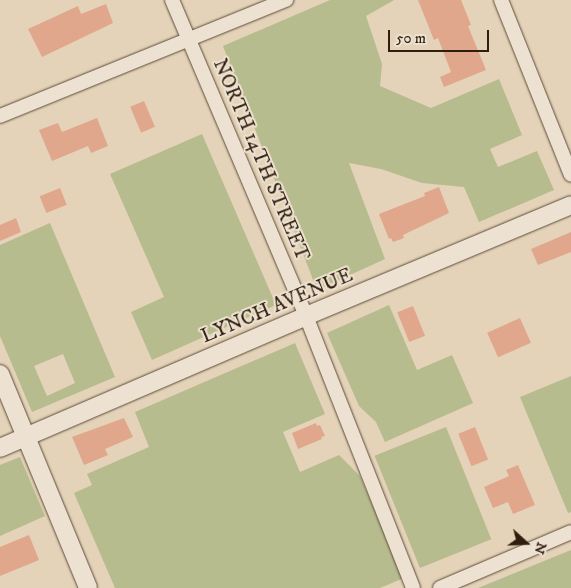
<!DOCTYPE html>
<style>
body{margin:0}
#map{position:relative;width:571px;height:588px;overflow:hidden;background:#e4d3b8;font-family:"IM FELL DW Pica",serif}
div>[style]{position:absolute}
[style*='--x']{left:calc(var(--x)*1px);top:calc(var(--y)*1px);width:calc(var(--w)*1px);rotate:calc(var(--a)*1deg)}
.green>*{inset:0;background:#b6bc8d;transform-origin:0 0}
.building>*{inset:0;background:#e0a78d;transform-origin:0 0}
.roads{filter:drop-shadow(0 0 1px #5c4a38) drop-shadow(0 0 1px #5c4a38)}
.minor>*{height:14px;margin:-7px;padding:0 7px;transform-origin:7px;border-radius:7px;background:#ede2d1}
.tertiary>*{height:18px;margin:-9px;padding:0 9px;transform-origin:9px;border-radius:9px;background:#ede2d1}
span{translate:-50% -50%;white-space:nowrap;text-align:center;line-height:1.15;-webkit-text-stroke:4px #ede2d1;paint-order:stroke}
.street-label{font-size:20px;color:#2f1d0e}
.north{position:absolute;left:501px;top:518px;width:50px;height:50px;-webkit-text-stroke:4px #ede2d1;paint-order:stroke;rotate:110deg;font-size:14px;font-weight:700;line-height:20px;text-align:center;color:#2f1d0e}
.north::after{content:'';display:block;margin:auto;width:18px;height:22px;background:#2f1d0e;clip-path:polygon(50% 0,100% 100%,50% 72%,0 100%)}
.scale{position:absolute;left:388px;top:30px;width:101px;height:22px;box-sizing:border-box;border:2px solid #2f1d0e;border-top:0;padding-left:6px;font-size:15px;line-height:18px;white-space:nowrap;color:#2f1d0e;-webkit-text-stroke:4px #ede2d1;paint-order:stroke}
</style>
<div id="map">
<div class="green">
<div style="clip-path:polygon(330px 0,394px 0,366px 16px,382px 64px,380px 86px,431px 108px,499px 79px,522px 135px,490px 149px,498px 167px,537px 151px,554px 190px,479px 222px,464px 187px,422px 183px,381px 169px,349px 163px,385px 259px,317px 290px,223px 46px)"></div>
<div style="clip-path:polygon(202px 134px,276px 305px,152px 360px,131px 312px,164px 297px,110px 174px)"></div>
<div style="clip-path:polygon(evenodd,50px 223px,115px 377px,32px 412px,0 336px,0 245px,50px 223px,63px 354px,75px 383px,47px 396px,34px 366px,63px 354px)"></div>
<div style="clip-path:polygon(389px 305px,417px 370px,452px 355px,473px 403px,385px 442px,376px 422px,359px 406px,327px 333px)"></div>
<div style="clip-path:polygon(295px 343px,325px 414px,283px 432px,300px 472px,339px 455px,360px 476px,404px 578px,380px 588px,115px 588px,74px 493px,92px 485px,87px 474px,149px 447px,135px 412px)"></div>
<div style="clip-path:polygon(571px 376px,571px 512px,568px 513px,520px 397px)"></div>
<div style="left:446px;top:427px;width:121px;height:77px;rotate:68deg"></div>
<div style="clip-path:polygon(20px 457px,45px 516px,0 536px,0 465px)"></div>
<div style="clip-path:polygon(571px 550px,571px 588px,478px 588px)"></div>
</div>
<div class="building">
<div style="clip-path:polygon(418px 0,461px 0,471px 25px,468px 26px,486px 70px,444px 87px,440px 77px,451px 72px,438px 38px,434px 40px)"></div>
<div style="clip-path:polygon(106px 4px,113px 23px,42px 57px,28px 29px,78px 6px,81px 14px)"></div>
<div style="left:144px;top:101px;width:28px;height:15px;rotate:67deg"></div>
<div style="clip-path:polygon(97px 118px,108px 146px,91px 153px,88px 146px,52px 161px,39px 130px,58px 123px,62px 132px)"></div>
<div style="clip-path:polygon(439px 187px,449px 213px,403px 235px,404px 238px,393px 242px,391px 238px,389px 239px,379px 214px,425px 196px,424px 193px)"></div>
<div style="left:60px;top:188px;width:18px;height:22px;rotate:68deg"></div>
<div style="clip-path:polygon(16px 218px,21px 232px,0 241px,0 225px)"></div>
<div style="clip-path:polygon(571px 232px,571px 252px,538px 265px,531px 249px)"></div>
<div style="left:413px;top:306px;width:32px;height:17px;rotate:68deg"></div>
<div style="left:520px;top:318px;width:27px;height:36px;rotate:66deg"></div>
<div style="clip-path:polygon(124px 418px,133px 437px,105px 449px,108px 455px,84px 465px,72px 437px)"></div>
<div style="clip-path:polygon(316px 423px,317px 426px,320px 425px,325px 436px,321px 437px,322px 439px,298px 449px,292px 433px)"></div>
<div style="left:475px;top:427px;width:35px;height:18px;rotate:68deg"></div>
<div style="clip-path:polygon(518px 465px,535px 505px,513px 514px,508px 502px,493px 508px,484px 487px,509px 476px,506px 470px)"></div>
<div style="clip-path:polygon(29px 535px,39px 560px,0 576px,0 547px)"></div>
</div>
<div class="roads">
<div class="minor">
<div style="--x:172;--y:0;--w:343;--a:67"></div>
<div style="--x:306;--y:316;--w:292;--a:68.5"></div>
<div style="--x:501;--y:0;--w:188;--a:68.2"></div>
<div style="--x:0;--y:116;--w:309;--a:-22.1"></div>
<div style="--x:440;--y:588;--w:142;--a:-23.1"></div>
</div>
<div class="tertiary">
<div style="--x:0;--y:374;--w:231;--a:67.6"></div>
<div style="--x:0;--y:448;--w:333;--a:-23.3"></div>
<div style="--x:306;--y:316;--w:287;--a:-22.7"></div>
</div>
</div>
<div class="street-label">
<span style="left:261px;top:160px;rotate:67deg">NORTH 14TH STREET</span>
<span style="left:277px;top:306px;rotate:-23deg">LYNCH AVENUE</span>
</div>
<div class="north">N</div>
<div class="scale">50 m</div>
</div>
